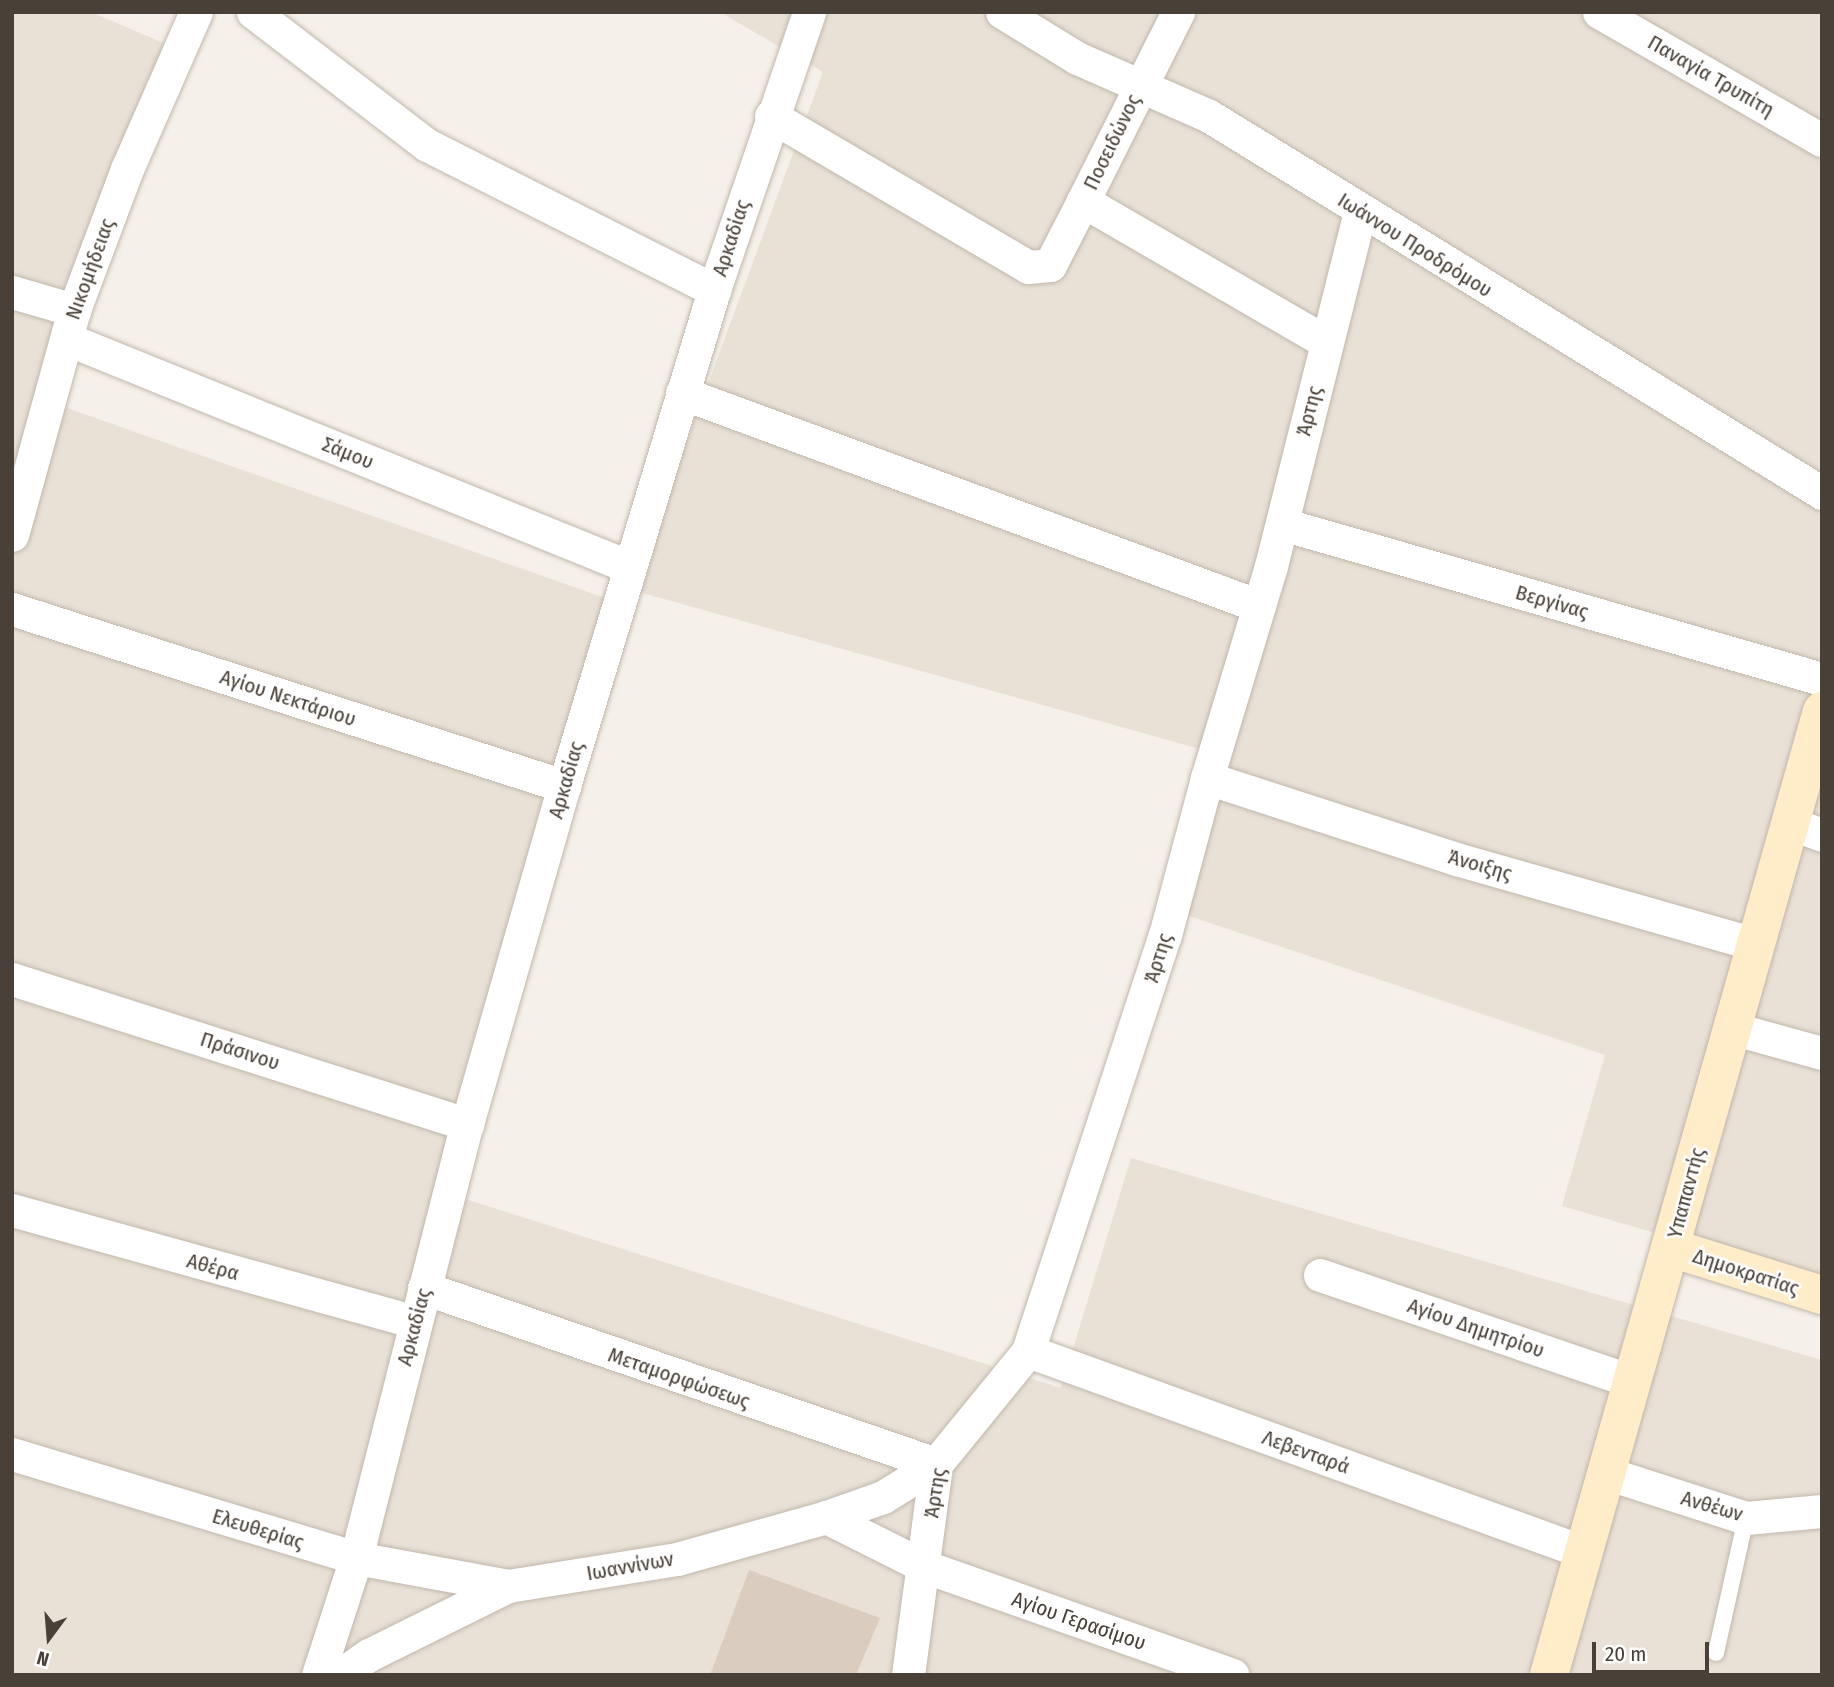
<!DOCTYPE html>
<meta charset="utf-8">
<style>
body{margin:0}
#map{position:relative;width:1834px;height:1687px;overflow:hidden;background:#f5f0e9;font-family:"Fira Sans Condensed",sans-serif}
div>[style]{position:absolute}
[style*='--x']{left:calc(var(--x)*1px);top:calc(var(--y)*1px);width:calc(var(--w)*1px);rotate:calc(var(--a)*1deg)}
.residential>*{inset:0;background:#e9e1d6}
.building>*{inset:0;background:#dacdc0}
.roads{filter:drop-shadow(0 0 2px #c1b7ab) drop-shadow(0 0 2px #c1b7ab)}
.lane>*{height:16px;margin:-8px;padding:0 8px;transform-origin:8px;border-radius:8px;background:#fff}
.street>*{height:33px;margin:-16.5px;padding:0 16.5px;transform-origin:16.5px;border-radius:16.5px;background:#fff}
.secondary>*{height:38px;margin:-19px;padding:0 19px;transform-origin:19px;border-radius:19px;background:#ffecc9}
span{translate:-50% -50%;white-space:nowrap;text-align:center;line-height:1.15;-webkit-text-stroke:5px #fff;paint-order:stroke}
.street-label{font-size:21px;color:#494037}
.frame{position:absolute;inset:0;border:14px solid #494037;pointer-events:none}
.north{position:absolute;left:14px;top:1603px;width:70px;height:70px;-webkit-text-stroke:5px #fff;paint-order:stroke;rotate:196deg;font-size:19px;font-weight:700;line-height:28px;text-align:center;color:#494037}
.north::after{content:'';display:block;margin:auto;width:24px;height:32px;background:#494037;clip-path:polygon(50% 0,100% 100%,50% 72%,0 100%)}
.scale{position:absolute;left:1592px;top:1642px;width:117px;height:32px;box-sizing:border-box;border:4px solid #494037;border-top:0;padding-left:9px;font-size:21px;line-height:24px;white-space:nowrap;color:#494037;-webkit-text-stroke:5px #fff;paint-order:stroke}
</style>
<div id="map">
<div class="residential">
<div style="clip-path:polygon(12px 12px,91px 12px,173px 47px,53px 403px,605px 598px,462px 1198px,1061px 1388px,1131px 1158px,1822px 1360px,1822px 1675px,12px 1675px)"></div>
<div style="clip-path:polygon(720px 12px,1822px 12px,1822px 1281px,1562px 1206px,1605px 1055px,1180px 913px,1207px 751px,632px 590px,823px 72px)"></div>
</div>
<div class="building">
<div style="clip-path:polygon(749px 1570px,880px 1618px,856px 1675px,710px 1675px)"></div>
</div>
<div class="roads">
<div class="lane">
<div style="--x:1716;--y:1653;--w:138;--a:-77.5"></div>
</div>
<div class="street">
<div style="--x:253;--y:12;--w:219;--a:37.4"></div>
<div style="--x:427;--y:145;--w:322;--a:26.8"></div>
<div style="--x:1002;--y:12;--w:88;--a:31.5"></div>
<div style="--x:1077;--y:58;--w:144;--a:23.7"></div>
<div style="--x:1209;--y:116;--w:720;--a:31.59"></div>
<div style="--x:1599;--y:12;--w:257;--a:29.9"></div>
<div style="--x:771;--y:116;--w:298;--a:30.4"></div>
<div style="--x:1028;--y:267;--w:22;--a:-5"></div>
<div style="--x:1050;--y:265;--w:72;--a:-62.7"></div>
<div style="--x:1083;--y:201;--w:281;--a:30.1"></div>
<div style="--x:1083;--y:201;--w:212;--a:-63.3"></div>
<div style="--x:12;--y:292;--w:65;--a:16.2"></div>
<div style="--x:67;--y:339;--w:607;--a:22.05"></div>
<div style="--x:682;--y:393;--w:615;--a:20.26"></div>
<div style="--x:1282;--y:524;--w:562;--a:16.02"></div>
<div style="--x:12;--y:535;--w:233;--a:-74.6"></div>
<div style="--x:74;--y:310;--w:151;--a:-69.4"></div>
<div style="--x:127;--y:169;--w:171;--a:-66.3"></div>
<div style="--x:12;--y:609;--w:580;--a:17.78"></div>
<div style="--x:1207;--y:778;--w:262;--a:18"></div>
<div style="--x:1456;--y:859;--w:311;--a:15.9"></div>
<div style="--x:1789;--y:823;--w:35;--a:20"></div>
<div style="--x:12;--y:979;--w:478;--a:17.7"></div>
<div style="--x:1731;--y:1028;--w:94;--a:15.4"></div>
<div style="--x:12;--y:1210;--w:418;--a:15.5"></div>
<div style="--x:1320;--y:1275;--w:330;--a:18.8"></div>
<div style="--x:424;--y:1288;--w:541;--a:18.97"></div>
<div style="--x:1028;--y:1351;--w:591;--a:19.88"></div>
<div style="--x:12;--y:1454;--w:359;--a:16.8"></div>
<div style="--x:356;--y:1558;--w:155;--a:10.4"></div>
<div style="--x:1606;--y:1473;--w:147;--a:17.8"></div>
<div style="--x:1746;--y:1518;--w:76;--a:-5.3"></div>
<div style="--x:826;--y:1517;--w:60;--a:-19.3"></div>
<div style="--x:883;--y:1497;--w:62;--a:-31.9"></div>
<div style="--x:318;--y:1675;--w:123;--a:-72"></div>
<div style="--x:356;--y:1558;--w:448;--a:-75.7"></div>
<div style="--x:467;--y:1124;--w:352;--a:-74"></div>
<div style="--x:564;--y:786;--w:518;--a:-73.17"></div>
<div style="--x:714;--y:290;--w:294;--a:-71.1"></div>
<div style="--x:340;--y:1675;--w:35;--a:-35"></div>
<div style="--x:369;--y:1655;--w:155;--a:-26.4"></div>
<div style="--x:508;--y:1586;--w:171;--a:-9.1"></div>
<div style="--x:677;--y:1559;--w:155;--a:-15.7"></div>
<div style="--x:826;--y:1517;--w:112;--a:26.6"></div>
<div style="--x:926;--y:1567;--w:325;--a:19.4"></div>
<div style="--x:908;--y:1675;--w:213;--a:-82.4"></div>
<div style="--x:936;--y:1464;--w:146;--a:-50.8"></div>
<div style="--x:1028;--y:1351;--w:438;--a:-71.8"></div>
<div style="--x:1165;--y:935;--w:163;--a:-75"></div>
<div style="--x:1207;--y:778;--w:221;--a:-73.2"></div>
<div style="--x:1271;--y:566;--w:365;--a:-75.9"></div>
</div>
<div class="secondary">
<div style="--x:1671;--y:1248;--w:158;--a:17.3"></div>
<div style="--x:1549;--y:1675;--w:1002;--a:-74.19"></div>
</div>
</div>
<div class="street-label">
<span style="left:1711px;top:76px;rotate:30deg">Παναγία Τρυπίτη</span>
<span style="left:1112px;top:142px;rotate:-64deg">Ποσειδώνος</span>
<span style="left:731px;top:238px;rotate:-72deg">Αρκαδίας</span>
<span style="left:1415px;top:245px;rotate:32deg">Ιωάννου Προδρόμου</span>
<span style="left:90px;top:269px;rotate:-70deg">Νικομήδειας</span>
<span style="left:1309px;top:411px;rotate:-76deg">Άρτης</span>
<span style="left:348px;top:453px;rotate:22deg">Σάμου</span>
<span style="left:1552px;top:602px;rotate:16deg">Βεργίνας</span>
<span style="left:288px;top:698px;rotate:18deg">Αγίου Νεκτάριου</span>
<span style="left:566px;top:780px;rotate:-74deg">Αρκαδίας</span>
<span style="left:1480px;top:865px;rotate:16deg">Άνοιξης</span>
<span style="left:1158px;top:958px;rotate:-73deg">Άρτης</span>
<span style="left:240px;top:1051px;rotate:18deg">Πράσινου</span>
<span style="left:1686px;top:1193px;rotate:-75deg">Υπαπαντής</span>
<span style="left:213px;top:1267px;rotate:15deg">Αθέρα</span>
<span style="left:1746px;top:1272px;rotate:18deg">Δημοκρατίας</span>
<span style="left:414px;top:1327px;rotate:-75deg">Αρκαδίας</span>
<span style="left:1476px;top:1328px;rotate:19deg">Αγίου Δημητρίου</span>
<span style="left:679px;top:1378px;rotate:19deg">Μεταμορφώσεως</span>
<span style="left:1306px;top:1452px;rotate:20deg">Λεβενταρά</span>
<span style="left:935px;top:1493px;rotate:-81deg">Άρτης</span>
<span style="left:1712px;top:1506px;rotate:16deg">Ανθέων</span>
<span style="left:258px;top:1529px;rotate:17deg">Ελευθερίας</span>
<span style="left:630px;top:1566px;rotate:-10deg">Ιωαννίνων</span>
<span style="left:1079px;top:1621px;rotate:19deg">Αγίου Γερασίμου</span>
</div>
<div class="frame"></div>
<div class="north">N</div>
<div class="scale">20 m</div>
</div>
